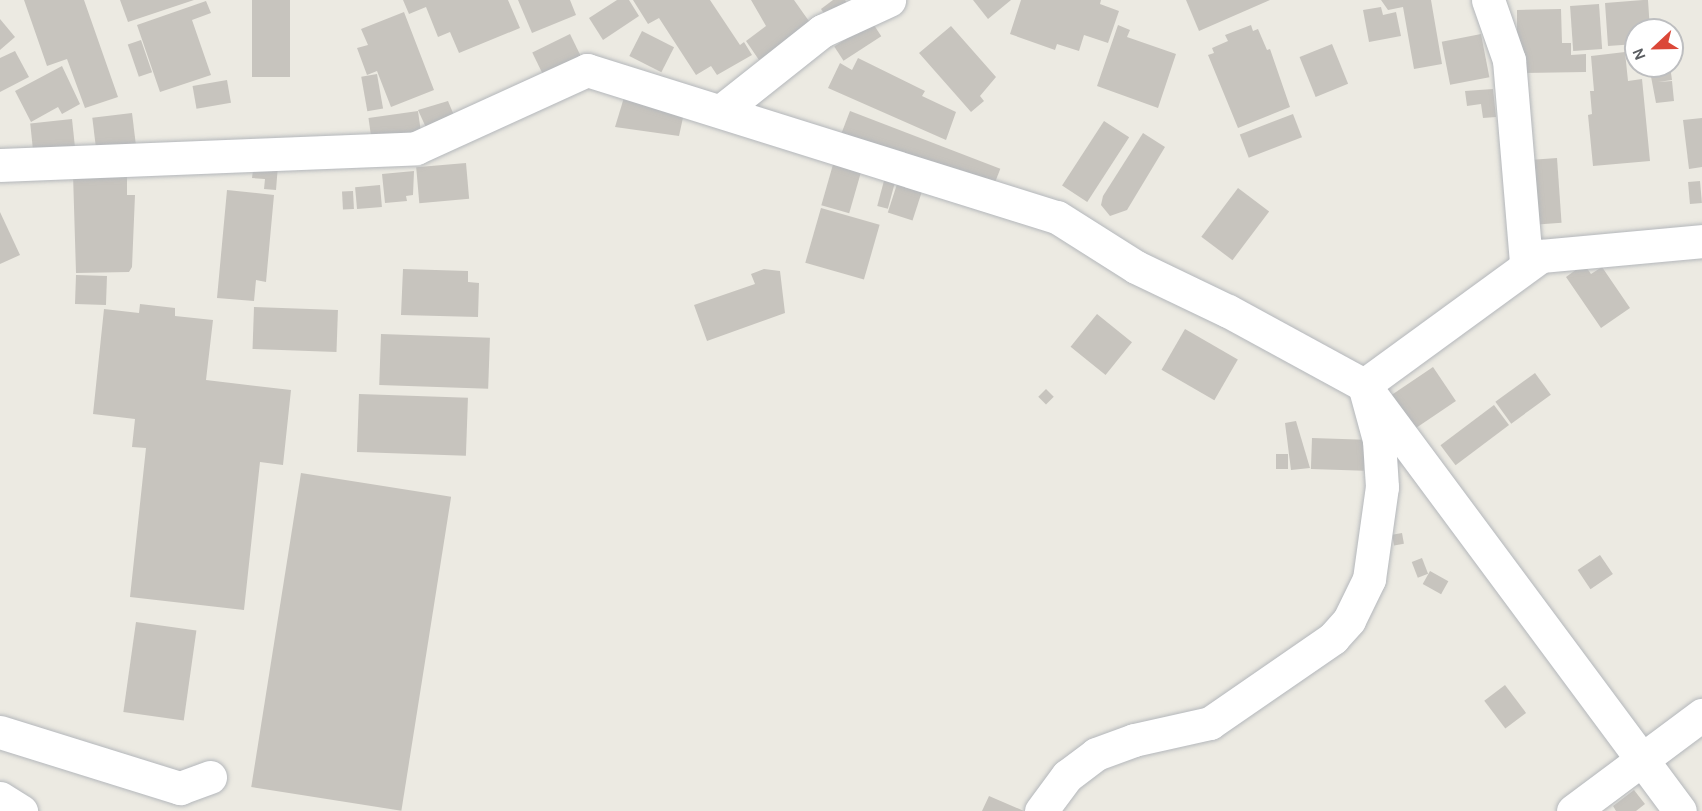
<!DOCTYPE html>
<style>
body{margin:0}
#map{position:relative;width:1702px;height:811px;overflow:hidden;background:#eceae2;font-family:Karla,sans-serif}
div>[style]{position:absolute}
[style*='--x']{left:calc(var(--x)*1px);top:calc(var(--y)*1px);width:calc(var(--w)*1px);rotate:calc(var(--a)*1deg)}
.building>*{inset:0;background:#c7c4be;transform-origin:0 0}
.roads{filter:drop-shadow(0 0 2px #b4b7bb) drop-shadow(0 0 2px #b4b7bb)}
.minor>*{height:33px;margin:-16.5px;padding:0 16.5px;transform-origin:16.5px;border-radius:16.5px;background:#fff}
span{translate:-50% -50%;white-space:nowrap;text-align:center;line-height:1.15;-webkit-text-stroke:4.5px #fff;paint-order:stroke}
.north{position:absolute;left:1624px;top:18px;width:60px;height:60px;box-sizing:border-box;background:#fff;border:2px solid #bdbec0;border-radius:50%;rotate:248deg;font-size:16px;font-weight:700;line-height:24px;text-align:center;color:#5a5d61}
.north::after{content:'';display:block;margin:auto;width:21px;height:27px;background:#db4738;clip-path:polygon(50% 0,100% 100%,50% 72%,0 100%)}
</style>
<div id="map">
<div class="building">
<div style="clip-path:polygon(24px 0,84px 0,118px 97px,85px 108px,67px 59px,47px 66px)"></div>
<div style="clip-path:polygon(120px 0,194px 0,128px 22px)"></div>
<div style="left:252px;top:0;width:38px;height:77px"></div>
<div style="clip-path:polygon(403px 0,508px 0,520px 28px,459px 53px,450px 32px,438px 37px,426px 7px,409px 14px)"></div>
<div style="clip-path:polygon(518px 0,570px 0,576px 15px,532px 33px)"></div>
<div style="clip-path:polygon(617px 0,629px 0,639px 16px,603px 40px,589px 18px)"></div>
<div style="clip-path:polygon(633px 0,710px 0,740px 45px,744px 42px,752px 55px,717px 75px,711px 66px,696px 75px,659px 18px,648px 24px)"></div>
<div style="clip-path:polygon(751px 0,794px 0,811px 24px,759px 60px,746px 41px,766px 26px)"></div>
<div style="clip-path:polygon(833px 0,845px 0,851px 9px,829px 21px,821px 9px)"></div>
<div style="clip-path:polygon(973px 0,1011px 0,988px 19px)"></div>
<div style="clip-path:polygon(1021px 0,1101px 0,1100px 4px,1119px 11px,1108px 43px,1084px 35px,1079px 51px,1057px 44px,1055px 50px,1010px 34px)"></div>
<div style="clip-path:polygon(1186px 0,1270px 0,1199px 31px)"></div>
<div style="clip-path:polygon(1381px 0,1431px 0,1442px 64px,1414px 69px,1403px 7px,1388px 10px)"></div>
<div style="clip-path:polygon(1643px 0,1648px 0,1650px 30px,1636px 30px,1636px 44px,1608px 46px,1605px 3px)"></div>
<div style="clip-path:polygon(206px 1px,211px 13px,192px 20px,211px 75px,160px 92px,137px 25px)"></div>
<div style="left:1599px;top:4px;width:45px;height:29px;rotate:86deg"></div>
<div style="clip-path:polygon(1381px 7px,1383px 15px,1396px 12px,1401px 36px,1369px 42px,1363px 10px)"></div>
<div style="clip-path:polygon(1561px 9px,1562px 43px,1571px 43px,1571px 55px,1586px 54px,1586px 72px,1517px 73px,1517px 10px)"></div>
<div style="clip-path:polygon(404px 12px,434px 90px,391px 107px,377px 71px,367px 75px,357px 48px,368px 45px,361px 29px)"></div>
<div style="clip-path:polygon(0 19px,15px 37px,0 50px)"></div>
<div style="left:872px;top:22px;width:17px;height:45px;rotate:57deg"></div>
<div style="clip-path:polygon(1118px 25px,1130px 30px,1127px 37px,1176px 54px,1158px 108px,1097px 86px)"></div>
<div style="clip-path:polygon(1251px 25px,1253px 31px,1258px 29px,1267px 50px,1270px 49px,1290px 107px,1238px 128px,1208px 55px,1214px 53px,1212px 48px,1228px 41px,1225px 35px)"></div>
<div style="clip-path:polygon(951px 26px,996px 77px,980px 96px,984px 101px,971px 112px,919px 53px)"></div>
<div style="left:642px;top:31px;width:36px;height:28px;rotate:27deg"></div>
<div style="left:570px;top:34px;width:32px;height:42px;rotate:64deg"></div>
<div style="left:1481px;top:34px;width:44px;height:40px;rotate:79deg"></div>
<div style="left:141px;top:40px;width:34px;height:14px;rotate:71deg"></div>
<div style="left:1332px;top:44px;width:43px;height:35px;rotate:68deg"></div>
<div style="clip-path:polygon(15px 51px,29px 77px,0 92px,0 58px)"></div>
<div style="clip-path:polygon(1625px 52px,1628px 81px,1642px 79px,1650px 161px,1593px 166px,1588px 115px,1592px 114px,1590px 91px,1594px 91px,1591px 56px)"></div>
<div style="clip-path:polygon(858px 58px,925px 91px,922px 96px,956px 112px,946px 140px,828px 88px,840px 63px,852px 70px)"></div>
<div style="clip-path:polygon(62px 66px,80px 104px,62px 114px,58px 107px,31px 122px,15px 91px)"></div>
<div style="clip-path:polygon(1649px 66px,1670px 66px,1672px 80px,1658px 82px,1672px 81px,1674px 101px,1656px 103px)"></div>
<div style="left:377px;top:74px;width:35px;height:16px;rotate:80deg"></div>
<div style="left:227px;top:80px;width:23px;height:35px;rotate:80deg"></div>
<div style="clip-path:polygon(1493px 89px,1496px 117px,1483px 118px,1481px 104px,1467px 106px,1465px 91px)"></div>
<div style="clip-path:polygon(626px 91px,684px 113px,679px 136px,615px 127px)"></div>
<div style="clip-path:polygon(448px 101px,456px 120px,428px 132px,418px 110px)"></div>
<div style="left:418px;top:111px;width:27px;height:50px;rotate:82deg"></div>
<div style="left:850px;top:111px;width:161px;height:26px;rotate:21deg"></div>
<div style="left:132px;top:113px;width:33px;height:40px;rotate:83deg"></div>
<div style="left:1293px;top:114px;width:25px;height:57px;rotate:69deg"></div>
<div style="clip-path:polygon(1702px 118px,1702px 167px,1689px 169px,1683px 120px)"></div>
<div style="left:72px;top:119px;width:30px;height:42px;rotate:84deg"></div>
<div style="left:1104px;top:121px;width:30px;height:77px;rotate:33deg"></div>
<div style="clip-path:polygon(1143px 133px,1165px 147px,1127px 210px,1110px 216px,1101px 205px,1103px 196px)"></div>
<div style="left:1557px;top:158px;width:65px;height:31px;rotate:86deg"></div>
<div style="left:834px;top:161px;width:29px;height:46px;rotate:16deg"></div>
<div style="clip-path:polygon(254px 162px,278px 165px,276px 190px,264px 189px,265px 179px,252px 178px)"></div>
<div style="left:466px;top:163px;width:36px;height:50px;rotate:85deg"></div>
<div style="clip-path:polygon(414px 171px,413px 195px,406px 196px,407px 201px,385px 203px,382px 174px)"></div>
<div style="clip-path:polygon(127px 172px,127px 195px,135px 195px,132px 267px,129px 272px,76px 273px,73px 174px)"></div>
<div style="left:885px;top:177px;width:11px;height:30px;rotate:15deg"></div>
<div style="left:898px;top:181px;width:26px;height:33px;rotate:18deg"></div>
<div style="left:1700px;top:181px;width:22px;height:12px;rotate:85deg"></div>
<div style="left:380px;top:185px;width:22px;height:25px;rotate:85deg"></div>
<div style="left:1238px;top:188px;width:39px;height:61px;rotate:37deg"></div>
<div style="clip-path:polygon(227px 190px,274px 195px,266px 282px,256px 280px,254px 301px,217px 298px)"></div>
<div style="left:353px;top:191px;width:18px;height:11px;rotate:87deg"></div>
<div style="left:821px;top:208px;width:61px;height:57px;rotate:16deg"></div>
<div style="clip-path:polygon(0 212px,20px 255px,0 264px)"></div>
<div style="clip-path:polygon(1584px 264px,1591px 274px,1602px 267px,1630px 308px,1601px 328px,1566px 277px)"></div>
<div style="clip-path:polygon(403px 269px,468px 271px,468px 282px,479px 283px,478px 317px,401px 315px)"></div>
<div style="clip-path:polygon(764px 269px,780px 271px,785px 313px,707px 341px,694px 305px,755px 284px,751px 274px)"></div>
<div style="left:76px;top:275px;width:31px;height:29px;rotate:2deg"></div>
<div style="clip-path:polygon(140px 304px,175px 308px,175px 316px,213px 320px,206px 380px,291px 390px,283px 465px,260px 462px,244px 610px,130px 597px,146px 448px,132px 447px,135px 419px,93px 414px,104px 309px,139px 313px)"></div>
<div style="left:254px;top:307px;width:84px;height:42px;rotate:2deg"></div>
<div style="left:1097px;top:314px;width:45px;height:42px;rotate:39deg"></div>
<div style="left:1185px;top:329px;width:61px;height:47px;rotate:30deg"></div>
<div style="left:381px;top:334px;width:109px;height:51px;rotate:2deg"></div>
<div style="left:1433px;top:367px;width:41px;height:50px;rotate:56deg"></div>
<div style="left:1535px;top:373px;width:27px;height:49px;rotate:54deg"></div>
<div style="left:1046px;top:389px;width:11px;height:11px;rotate:45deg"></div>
<div style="left:359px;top:394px;width:109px;height:58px;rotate:2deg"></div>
<div style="left:1494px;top:405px;width:25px;height:67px;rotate:53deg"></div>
<div style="clip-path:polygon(1296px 421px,1310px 468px,1291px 470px,1285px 423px)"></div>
<div style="left:1312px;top:438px;width:53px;height:31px;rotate:2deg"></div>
<div style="left:1276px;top:454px;width:12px;height:15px"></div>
<div style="left:301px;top:473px;width:152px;height:318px;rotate:9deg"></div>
<div style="left:1402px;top:533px;width:11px;height:10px;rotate:80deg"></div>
<div style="left:1600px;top:555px;width:23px;height:27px;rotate:56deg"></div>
<div style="left:1422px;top:558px;width:17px;height:11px;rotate:69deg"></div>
<div style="left:1430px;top:571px;width:21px;height:15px;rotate:29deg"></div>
<div style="left:136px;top:622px;width:61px;height:91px;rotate:8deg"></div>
<div style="left:1505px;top:685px;width:35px;height:26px;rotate:53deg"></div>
<div style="clip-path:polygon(1634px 790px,1645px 804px,1636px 811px,1616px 811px,1613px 806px)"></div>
<div style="clip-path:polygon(989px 796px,1024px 811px,982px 811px)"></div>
</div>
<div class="roads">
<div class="minor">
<div style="--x:1488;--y:0;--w:64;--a:70.7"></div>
<div style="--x:1509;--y:60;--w:204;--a:85.2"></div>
<div style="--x:721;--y:111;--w:129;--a:-38.4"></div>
<div style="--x:822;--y:31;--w:74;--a:-24.8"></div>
<div style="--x:0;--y:165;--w:416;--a:-2.3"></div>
<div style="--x:416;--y:148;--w:188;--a:-24.5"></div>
<div style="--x:587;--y:70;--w:492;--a:17.4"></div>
<div style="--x:1057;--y:217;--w:93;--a:32.3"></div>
<div style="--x:1136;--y:267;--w:102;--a:25.6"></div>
<div style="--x:1228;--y:311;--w:155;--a:28.6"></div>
<div style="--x:1364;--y:385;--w:530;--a:53.43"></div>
<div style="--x:0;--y:732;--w:189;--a:17.3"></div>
<div style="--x:180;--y:788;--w:32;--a:-20"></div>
<div style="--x:0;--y:798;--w:25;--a:32"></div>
<div style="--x:1041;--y:811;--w:44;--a:-53.4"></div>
<div style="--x:1067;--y:776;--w:36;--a:-37"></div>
<div style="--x:1096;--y:754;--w:40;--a:-20.2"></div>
<div style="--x:1134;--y:740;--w:78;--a:-12.6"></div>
<div style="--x:1210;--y:723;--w:150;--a:-34.6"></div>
<div style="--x:1333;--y:638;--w:24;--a:-48"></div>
<div style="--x:1349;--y:620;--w:46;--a:-64"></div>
<div style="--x:1369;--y:579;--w:93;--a:-82"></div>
<div style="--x:1382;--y:487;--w:47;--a:-93.7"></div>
<div style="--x:1379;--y:440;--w:57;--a:-105.3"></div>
<div style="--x:1364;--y:385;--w:219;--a:-36.1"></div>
<div style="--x:1541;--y:256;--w:162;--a:-5.3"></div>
<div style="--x:1573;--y:811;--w:161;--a:-36.7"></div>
</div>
</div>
<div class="north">N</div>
</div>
